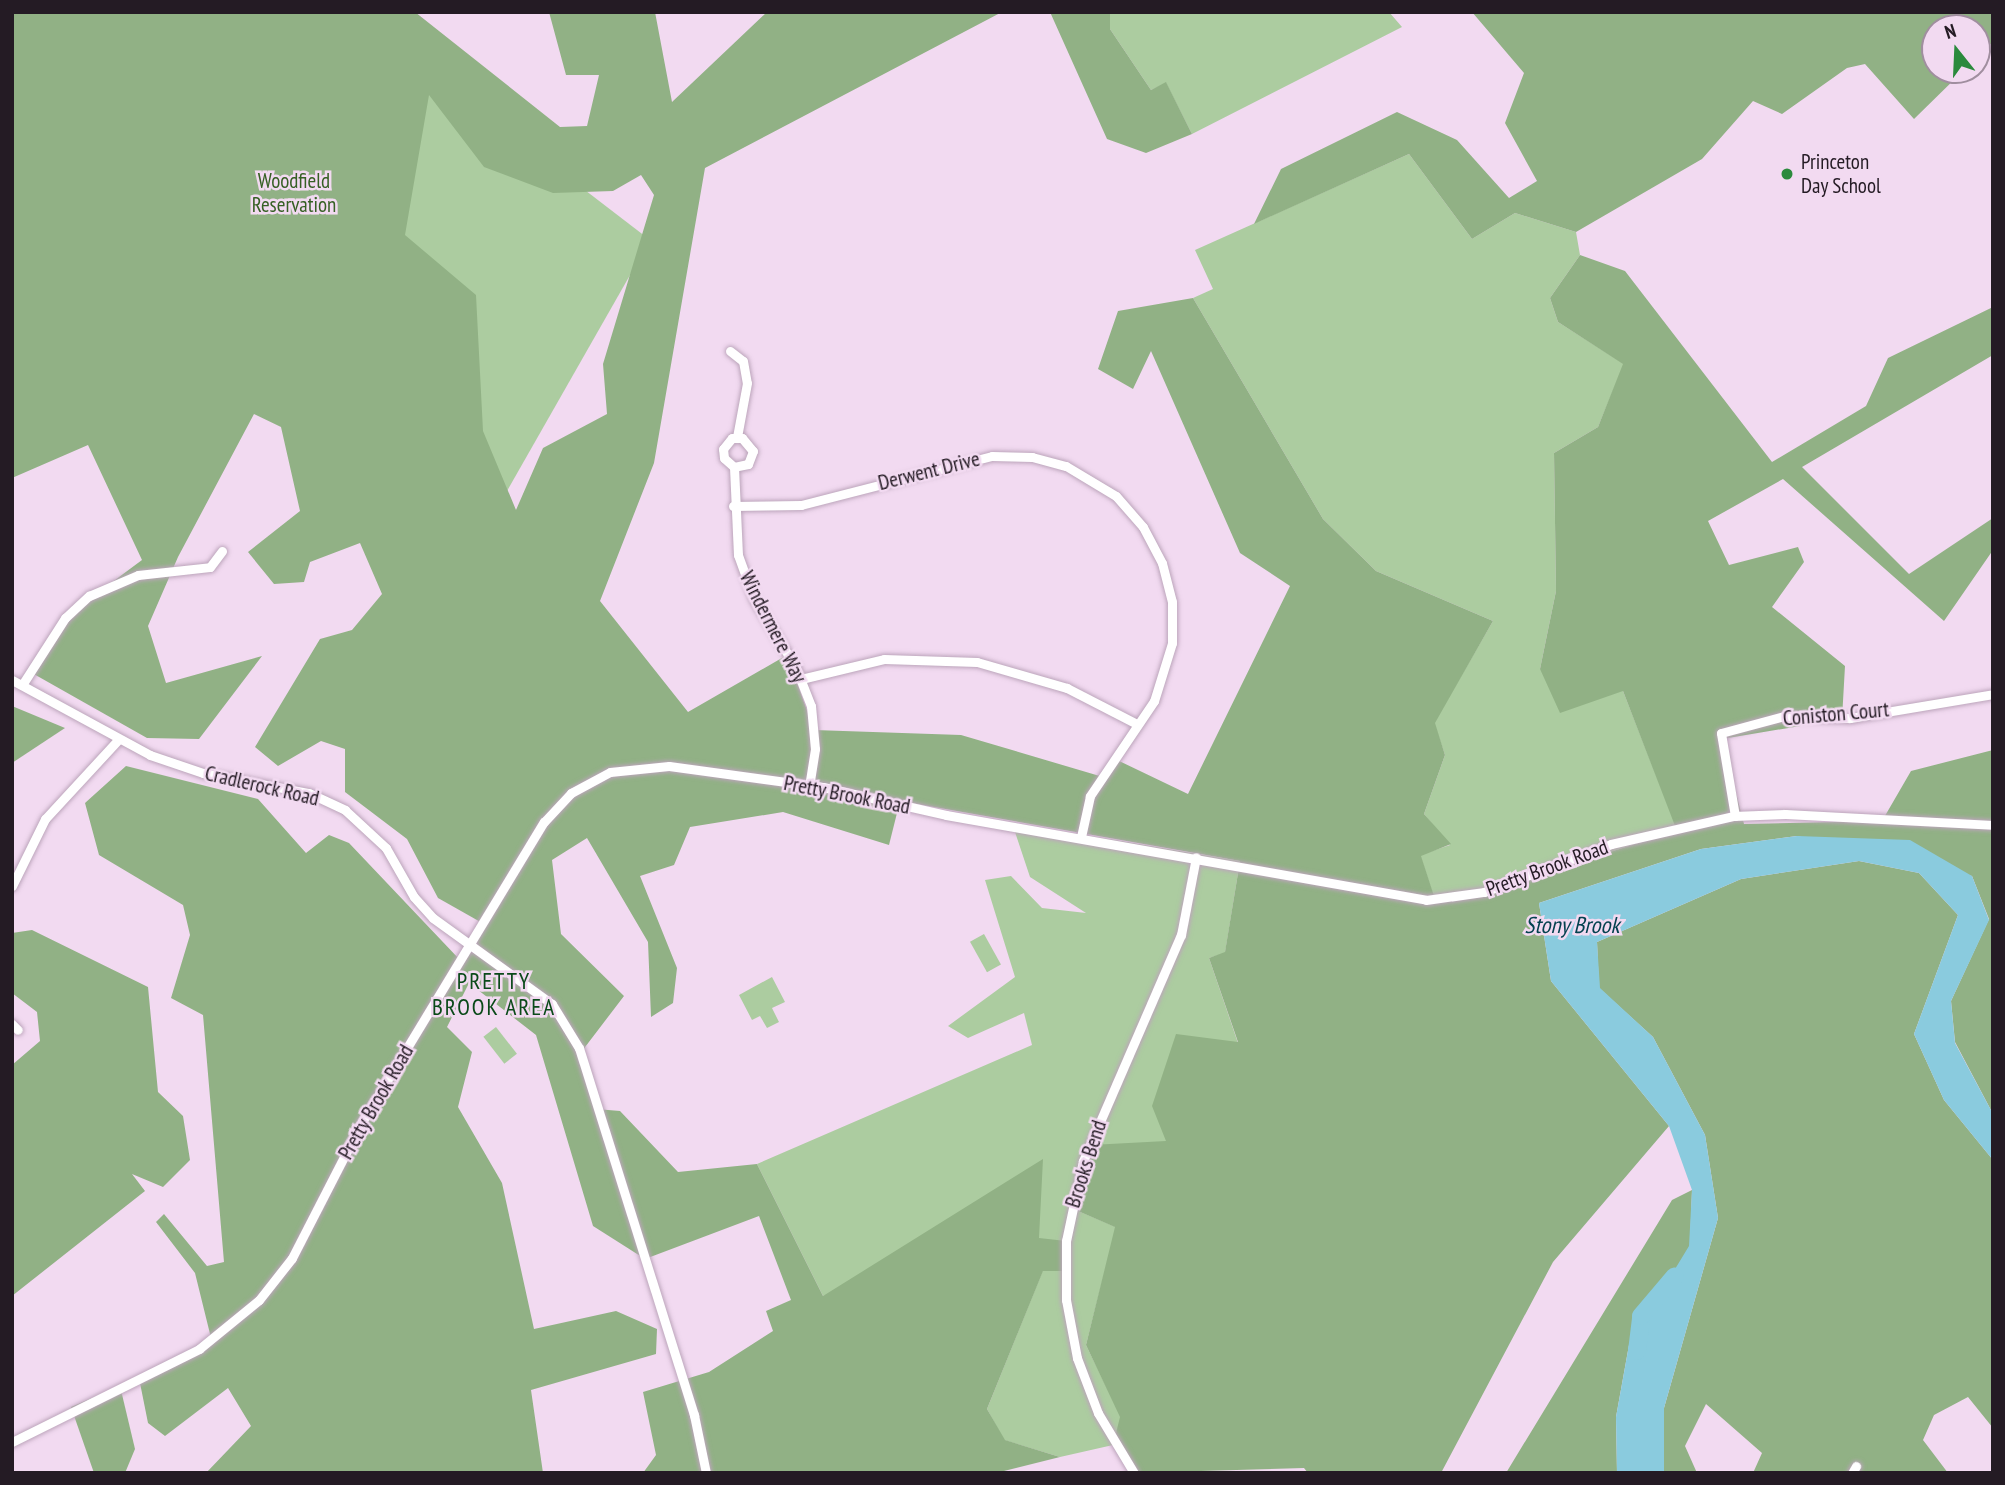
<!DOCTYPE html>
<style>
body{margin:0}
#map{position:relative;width:2005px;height:1485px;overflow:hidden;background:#f2daf1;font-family:"PT Sans Narrow",sans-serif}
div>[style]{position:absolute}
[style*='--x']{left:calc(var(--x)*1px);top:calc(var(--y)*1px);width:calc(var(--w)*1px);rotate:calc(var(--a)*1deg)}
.green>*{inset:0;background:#accca0;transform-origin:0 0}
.forest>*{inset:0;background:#91b185}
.water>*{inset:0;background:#8acbde}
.river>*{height:18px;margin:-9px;padding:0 9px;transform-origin:9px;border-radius:9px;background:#8acbde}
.roads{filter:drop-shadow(0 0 2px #bca5bb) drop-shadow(0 0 2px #bca5bb)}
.street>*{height:9px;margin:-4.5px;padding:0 4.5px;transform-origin:4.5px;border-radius:4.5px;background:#fff}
.dots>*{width:19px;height:19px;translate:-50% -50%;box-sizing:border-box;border:4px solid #f2daf1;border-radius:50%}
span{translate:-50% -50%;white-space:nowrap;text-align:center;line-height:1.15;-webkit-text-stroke:5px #f2daf1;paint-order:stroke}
.poi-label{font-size:21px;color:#241b24}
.left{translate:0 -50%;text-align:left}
.park-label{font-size:21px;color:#366024}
.street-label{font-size:21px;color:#241b24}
.water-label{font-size:23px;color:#03414f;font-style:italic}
.neighbourhood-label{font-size:23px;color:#0a4a19;letter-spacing:2px}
.frame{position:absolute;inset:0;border:14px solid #241b24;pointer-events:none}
.north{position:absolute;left:1921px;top:14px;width:70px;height:70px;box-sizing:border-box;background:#f2daf1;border:2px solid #a08e9f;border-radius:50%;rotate:342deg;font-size:19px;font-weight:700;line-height:28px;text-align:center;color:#241b24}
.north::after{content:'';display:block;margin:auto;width:24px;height:32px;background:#2b8a3d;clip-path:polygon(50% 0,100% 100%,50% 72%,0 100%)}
</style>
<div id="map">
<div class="green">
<div style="clip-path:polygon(12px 12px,353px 12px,650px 240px,478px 542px)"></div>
<div style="clip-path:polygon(1110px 12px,1389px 12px,1402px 27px,1192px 134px,1166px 83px,1151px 90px,1110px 29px)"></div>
<div style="clip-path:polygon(1409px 154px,1472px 239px,1515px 213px,1576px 232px,1580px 255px,1550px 298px,1558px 322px,1624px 364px,1598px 427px,1554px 453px,1556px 591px,1540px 669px,1623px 691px,1678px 831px,1456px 900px,1435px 900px,1420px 855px,1450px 845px,1424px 814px,1445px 755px,1434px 723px,1493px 621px,1376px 571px,1323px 519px,1193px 298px,1213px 289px,1195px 250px)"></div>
<div style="clip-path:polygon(1012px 823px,1240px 861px,1225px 953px,1209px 958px,1238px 1043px,1167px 1141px,1071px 1208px,1116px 1227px,1086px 1345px,1121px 1417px,1113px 1445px,1060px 1457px,1004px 1440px,987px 1409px,1043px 1270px,1065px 1271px,1066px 1241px,823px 1296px,757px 1164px,1032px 1045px,1024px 1013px,968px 1038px,948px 1026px,1015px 977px,985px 880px,1011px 876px,1042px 908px,1086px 913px,1030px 877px)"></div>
<div style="left:984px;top:934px;width:35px;height:16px;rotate:61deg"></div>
<div style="clip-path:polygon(772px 977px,785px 1002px,772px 1008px,779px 1022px,767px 1028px,760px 1016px,752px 1020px,739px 995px)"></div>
<div style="left:496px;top:1027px;width:34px;height:16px;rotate:52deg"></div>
</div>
<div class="forest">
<div style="clip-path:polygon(evenodd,12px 12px,415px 12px,560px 127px,587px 126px,599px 75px,566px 75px,549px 12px,655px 12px,672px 102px,767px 12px,1002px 12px,705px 168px,654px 463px,600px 601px,688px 712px,787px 655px,814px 730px,961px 735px,1103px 777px,1115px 759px,1188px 794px,1290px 586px,1240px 553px,1151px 351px,1133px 389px,1098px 369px,1118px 311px,1193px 298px,1323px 519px,1376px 571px,1493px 621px,1435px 723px,1445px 755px,1424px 814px,1451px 844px,1421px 856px,1435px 899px,1456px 900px,1677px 831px,1623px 691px,1560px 713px,1540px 669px,1556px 591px,1554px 453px,1598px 427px,1623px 364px,1558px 322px,1550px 298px,1580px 255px,1625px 271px,1772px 462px,1866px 406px,1888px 358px,1993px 307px,1993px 355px,1802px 467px,1909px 574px,1993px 518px,1993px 550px,1944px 621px,1783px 479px,1708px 521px,1729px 565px,1798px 547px,1804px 562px,1772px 607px,1845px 666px,1842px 719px,1722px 739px,1744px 824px,1882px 821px,1911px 771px,1993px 750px,1993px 1114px,1955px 1042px,1951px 1001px,1989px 919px,1972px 876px,1797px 836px,1701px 849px,1539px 903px,1551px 981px,1669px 1126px,1553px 1262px,1441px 1473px,1308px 1473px,1304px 1468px,1130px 1473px,1113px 1445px,1120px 1417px,1086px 1345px,1115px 1227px,1071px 1208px,1091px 1145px,1166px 1141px,1152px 1106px,1176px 1034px,1238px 1042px,1209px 958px,1225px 952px,1240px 861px,900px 801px,889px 845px,783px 812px,690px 827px,674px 865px,640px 876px,677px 968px,673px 1003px,651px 1017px,648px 942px,587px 838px,552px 860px,561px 934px,624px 996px,579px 1055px,596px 1109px,620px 1111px,678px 1172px,757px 1164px,823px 1296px,1043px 1159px,1039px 1238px,1066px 1241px,1065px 1271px,1043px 1271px,987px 1409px,1005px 1440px,1060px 1457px,996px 1473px,643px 1473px,656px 1455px,643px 1392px,709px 1372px,773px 1331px,766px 1311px,791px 1300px,759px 1216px,645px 1259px,593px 1226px,536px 1035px,469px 983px,447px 1027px,472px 1052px,458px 1107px,502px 1183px,534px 1329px,616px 1311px,657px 1329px,656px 1354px,531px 1390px,543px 1473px,206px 1473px,251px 1426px,228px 1388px,165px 1436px,148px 1423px,139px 1378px,212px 1342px,195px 1273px,156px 1222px,164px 1214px,207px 1266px,224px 1262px,203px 1015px,171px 998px,190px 935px,183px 905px,99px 855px,85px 803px,126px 766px,258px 799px,306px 853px,329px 835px,349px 843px,460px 960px,484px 924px,438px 898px,407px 839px,345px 792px,345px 749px,321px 741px,278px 766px,255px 747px,320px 639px,352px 630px,382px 594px,360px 543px,310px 562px,304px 582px,274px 584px,248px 552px,300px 511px,281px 427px,254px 414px,178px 557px,148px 626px,166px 683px,262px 656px,199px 739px,147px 738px,32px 673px,68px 615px,142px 560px,88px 445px,12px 478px,12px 12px,429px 95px,484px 167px,553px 193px,613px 191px,641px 175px,654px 195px,603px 364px,607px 414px,543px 448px,516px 510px,483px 431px,476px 295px,405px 235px,429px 95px)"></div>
<div style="clip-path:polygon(1050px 12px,1110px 12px,1110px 29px,1151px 90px,1166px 82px,1192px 134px,1146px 153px,1107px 139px)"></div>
<div style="clip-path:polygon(1472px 12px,1993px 12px,1993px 42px,1977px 57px,1977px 28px,1935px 28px,1935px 70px,1964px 70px,1914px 119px,1865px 64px,1847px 68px,1782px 114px,1753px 101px,1702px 159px,1576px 232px,1515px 213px,1472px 239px,1409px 154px,1254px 224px,1281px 169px,1397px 112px,1457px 140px,1509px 198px,1537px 181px,1505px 123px,1524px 73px)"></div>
<div style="clip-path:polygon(12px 706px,65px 728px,12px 763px)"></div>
<div style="clip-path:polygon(1859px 861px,1919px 873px,1958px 915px,1914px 1034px,1944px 1100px,1993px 1160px,1993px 1428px,1968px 1397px,1934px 1415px,1923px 1440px,1948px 1473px,1753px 1473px,1762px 1453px,1706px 1404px,1685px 1446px,1697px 1473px,1664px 1473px,1664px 1408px,1718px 1218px,1705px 1135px,1653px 1037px,1599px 988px,1597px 942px,1741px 879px)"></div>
<div style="clip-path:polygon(32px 930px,148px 987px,158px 1092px,183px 1116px,190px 1160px,163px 1187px,132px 1174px,145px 1191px,12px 1296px,12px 1065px,40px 1041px,37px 1012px,12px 993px,12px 933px)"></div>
<div style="clip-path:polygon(1692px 1190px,1690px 1246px,1629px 1345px,1616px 1417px,1617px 1473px,1506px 1473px,1672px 1200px)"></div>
<div style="clip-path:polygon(120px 1386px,135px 1449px,125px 1473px,94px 1473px,71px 1407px)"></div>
</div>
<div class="water">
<div style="clip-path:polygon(1797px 836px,1910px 840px,1972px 876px,1989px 920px,1951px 1001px,1955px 1043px,1993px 1114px,1993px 1160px,1944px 1100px,1914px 1034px,1958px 915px,1919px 873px,1859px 861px,1741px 879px,1597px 942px,1600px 988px,1653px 1037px,1705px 1135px,1718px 1218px,1664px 1408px,1664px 1473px,1617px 1473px,1616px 1417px,1629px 1345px,1689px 1246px,1692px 1190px,1669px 1126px,1551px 981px,1539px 903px,1701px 849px)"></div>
</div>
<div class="river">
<div style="--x:1637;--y:1351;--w:35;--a:-83"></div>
<div style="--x:1641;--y:1316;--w:52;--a:-49.6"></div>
</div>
<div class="roads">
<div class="street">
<div style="--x:730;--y:351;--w:16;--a:38"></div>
<div style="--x:743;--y:361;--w:22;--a:80"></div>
<div style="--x:747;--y:383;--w:55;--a:100.5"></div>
<div style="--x:734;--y:467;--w:13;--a:-138"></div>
<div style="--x:724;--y:458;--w:9;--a:-96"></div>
<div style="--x:723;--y:449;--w:14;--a:-51"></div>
<div style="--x:732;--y:438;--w:10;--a:0"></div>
<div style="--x:742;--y:438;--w:17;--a:50"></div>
<div style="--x:753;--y:451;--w:14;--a:111"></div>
<div style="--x:748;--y:464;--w:14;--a:168"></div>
<div style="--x:734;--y:467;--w:88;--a:87.4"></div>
<div style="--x:738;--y:555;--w:47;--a:70"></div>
<div style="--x:754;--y:599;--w:81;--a:58.7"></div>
<div style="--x:796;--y:668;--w:41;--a:68.5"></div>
<div style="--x:811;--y:706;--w:43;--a:84.7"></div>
<div style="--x:815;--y:749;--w:36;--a:99"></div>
<div style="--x:733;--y:506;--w:68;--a:-0.8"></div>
<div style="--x:801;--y:505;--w:197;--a:-14.4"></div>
<div style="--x:992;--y:456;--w:40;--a:1.4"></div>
<div style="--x:1032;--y:457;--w:35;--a:15"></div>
<div style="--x:1066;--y:466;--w:58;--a:31"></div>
<div style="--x:1116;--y:496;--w:41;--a:48.9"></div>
<div style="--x:1143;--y:527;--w:41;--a:62.2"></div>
<div style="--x:1162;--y:563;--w:40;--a:75.6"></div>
<div style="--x:1172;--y:602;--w:41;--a:90"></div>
<div style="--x:1172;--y:643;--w:61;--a:107.2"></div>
<div style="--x:1154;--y:701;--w:115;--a:124"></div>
<div style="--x:1090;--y:796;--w:42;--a:102.4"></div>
<div style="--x:801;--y:679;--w:85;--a:-13.5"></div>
<div style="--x:884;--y:659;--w:93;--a:1.8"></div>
<div style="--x:977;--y:662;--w:94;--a:16.1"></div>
<div style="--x:1067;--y:688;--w:79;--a:27.2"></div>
<div style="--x:12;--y:680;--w:157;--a:28.5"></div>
<div style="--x:150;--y:755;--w:56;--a:18.8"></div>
<div style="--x:203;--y:773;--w:108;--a:10.7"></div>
<div style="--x:309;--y:793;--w:40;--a:25"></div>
<div style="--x:345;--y:810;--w:56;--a:42.8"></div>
<div style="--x:386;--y:848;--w:56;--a:60.3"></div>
<div style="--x:414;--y:897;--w:28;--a:48"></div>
<div style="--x:433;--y:918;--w:147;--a:35.9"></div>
<div style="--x:552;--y:1004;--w:52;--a:58.5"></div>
<div style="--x:579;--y:1048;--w:385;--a:72.6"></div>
<div style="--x:694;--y:1415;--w:59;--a:78.3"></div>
<div style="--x:22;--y:685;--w:80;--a:-57.3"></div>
<div style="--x:65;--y:618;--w:33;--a:-43"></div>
<div style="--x:89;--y:596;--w:53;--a:-23.2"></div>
<div style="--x:138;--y:575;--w:72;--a:-6.3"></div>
<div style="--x:210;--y:567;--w:20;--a:-53"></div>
<div style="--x:1735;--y:816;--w:84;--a:-99.6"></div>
<div style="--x:1721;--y:733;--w:65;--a:-15.1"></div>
<div style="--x:1784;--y:716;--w:66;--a:1.7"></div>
<div style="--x:1850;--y:718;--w:145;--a:-9.5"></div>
<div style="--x:12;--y:886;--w:75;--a:-63.8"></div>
<div style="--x:45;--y:819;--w:108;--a:-47.3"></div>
<div style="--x:12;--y:1024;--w:8;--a:45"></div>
<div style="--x:12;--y:1442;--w:209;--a:-26.4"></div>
<div style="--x:199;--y:1349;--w:77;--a:-39.2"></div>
<div style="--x:259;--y:1300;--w:53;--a:-51.8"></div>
<div style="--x:292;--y:1258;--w:153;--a:-62.8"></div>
<div style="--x:362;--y:1122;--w:351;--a:-58.8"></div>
<div style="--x:544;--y:822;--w:40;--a:-47"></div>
<div style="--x:571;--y:793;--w:44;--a:-28.3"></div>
<div style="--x:610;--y:772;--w:59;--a:-5.8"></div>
<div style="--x:669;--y:766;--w:155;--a:7.8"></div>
<div style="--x:823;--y:787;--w:126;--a:12.8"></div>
<div style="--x:946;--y:815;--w:487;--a:10"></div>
<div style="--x:1426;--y:900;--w:59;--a:-7.9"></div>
<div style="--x:1484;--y:892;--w:136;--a:-20.7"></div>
<div style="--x:1611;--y:844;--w:125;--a:-12.9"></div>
<div style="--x:1733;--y:816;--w:52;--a:-2.2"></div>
<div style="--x:1785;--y:814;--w:208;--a:3"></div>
<div style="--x:1134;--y:1473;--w:70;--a:-121"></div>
<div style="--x:1098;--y:1413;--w:59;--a:-110.9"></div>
<div style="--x:1077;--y:1358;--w:59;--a:-100.7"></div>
<div style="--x:1066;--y:1300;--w:59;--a:-90"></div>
<div style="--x:1066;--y:1241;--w:82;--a:-78"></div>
<div style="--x:1083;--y:1161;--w:246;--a:-66.6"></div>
<div style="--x:1181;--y:935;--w:79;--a:-79.1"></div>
<div style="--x:1852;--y:1473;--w:8;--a:-60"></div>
</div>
</div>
<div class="dots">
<div style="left:1787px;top:174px;background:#2b8a3d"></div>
</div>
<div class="poi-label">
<span class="left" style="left:1801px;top:174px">Princeton<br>Day School</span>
</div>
<div class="park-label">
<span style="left:294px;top:193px">Woodfield<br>Reservation</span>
</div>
<div class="street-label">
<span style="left:929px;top:471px;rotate:-14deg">Derwent Drive</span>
<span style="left:773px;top:627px;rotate:63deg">Windermere Way</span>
<span style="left:1836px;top:714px;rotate:-5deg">Coniston Court</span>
<span style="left:262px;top:786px;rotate:13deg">Cradlerock Road</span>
<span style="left:847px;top:795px;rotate:11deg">Pretty Brook Road</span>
<span style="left:1547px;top:868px;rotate:-20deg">Pretty Brook Road</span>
<span style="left:376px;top:1102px;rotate:-60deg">Pretty Brook Road</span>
<span style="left:1086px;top:1164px;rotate:-72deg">Brooks Bend</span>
</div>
<div class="water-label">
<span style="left:1572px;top:925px">Stony Brook</span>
</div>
<div class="neighbourhood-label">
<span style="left:494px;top:994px">PRETTY<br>BROOK AREA</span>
</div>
<div class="frame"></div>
<div class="north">N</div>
</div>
